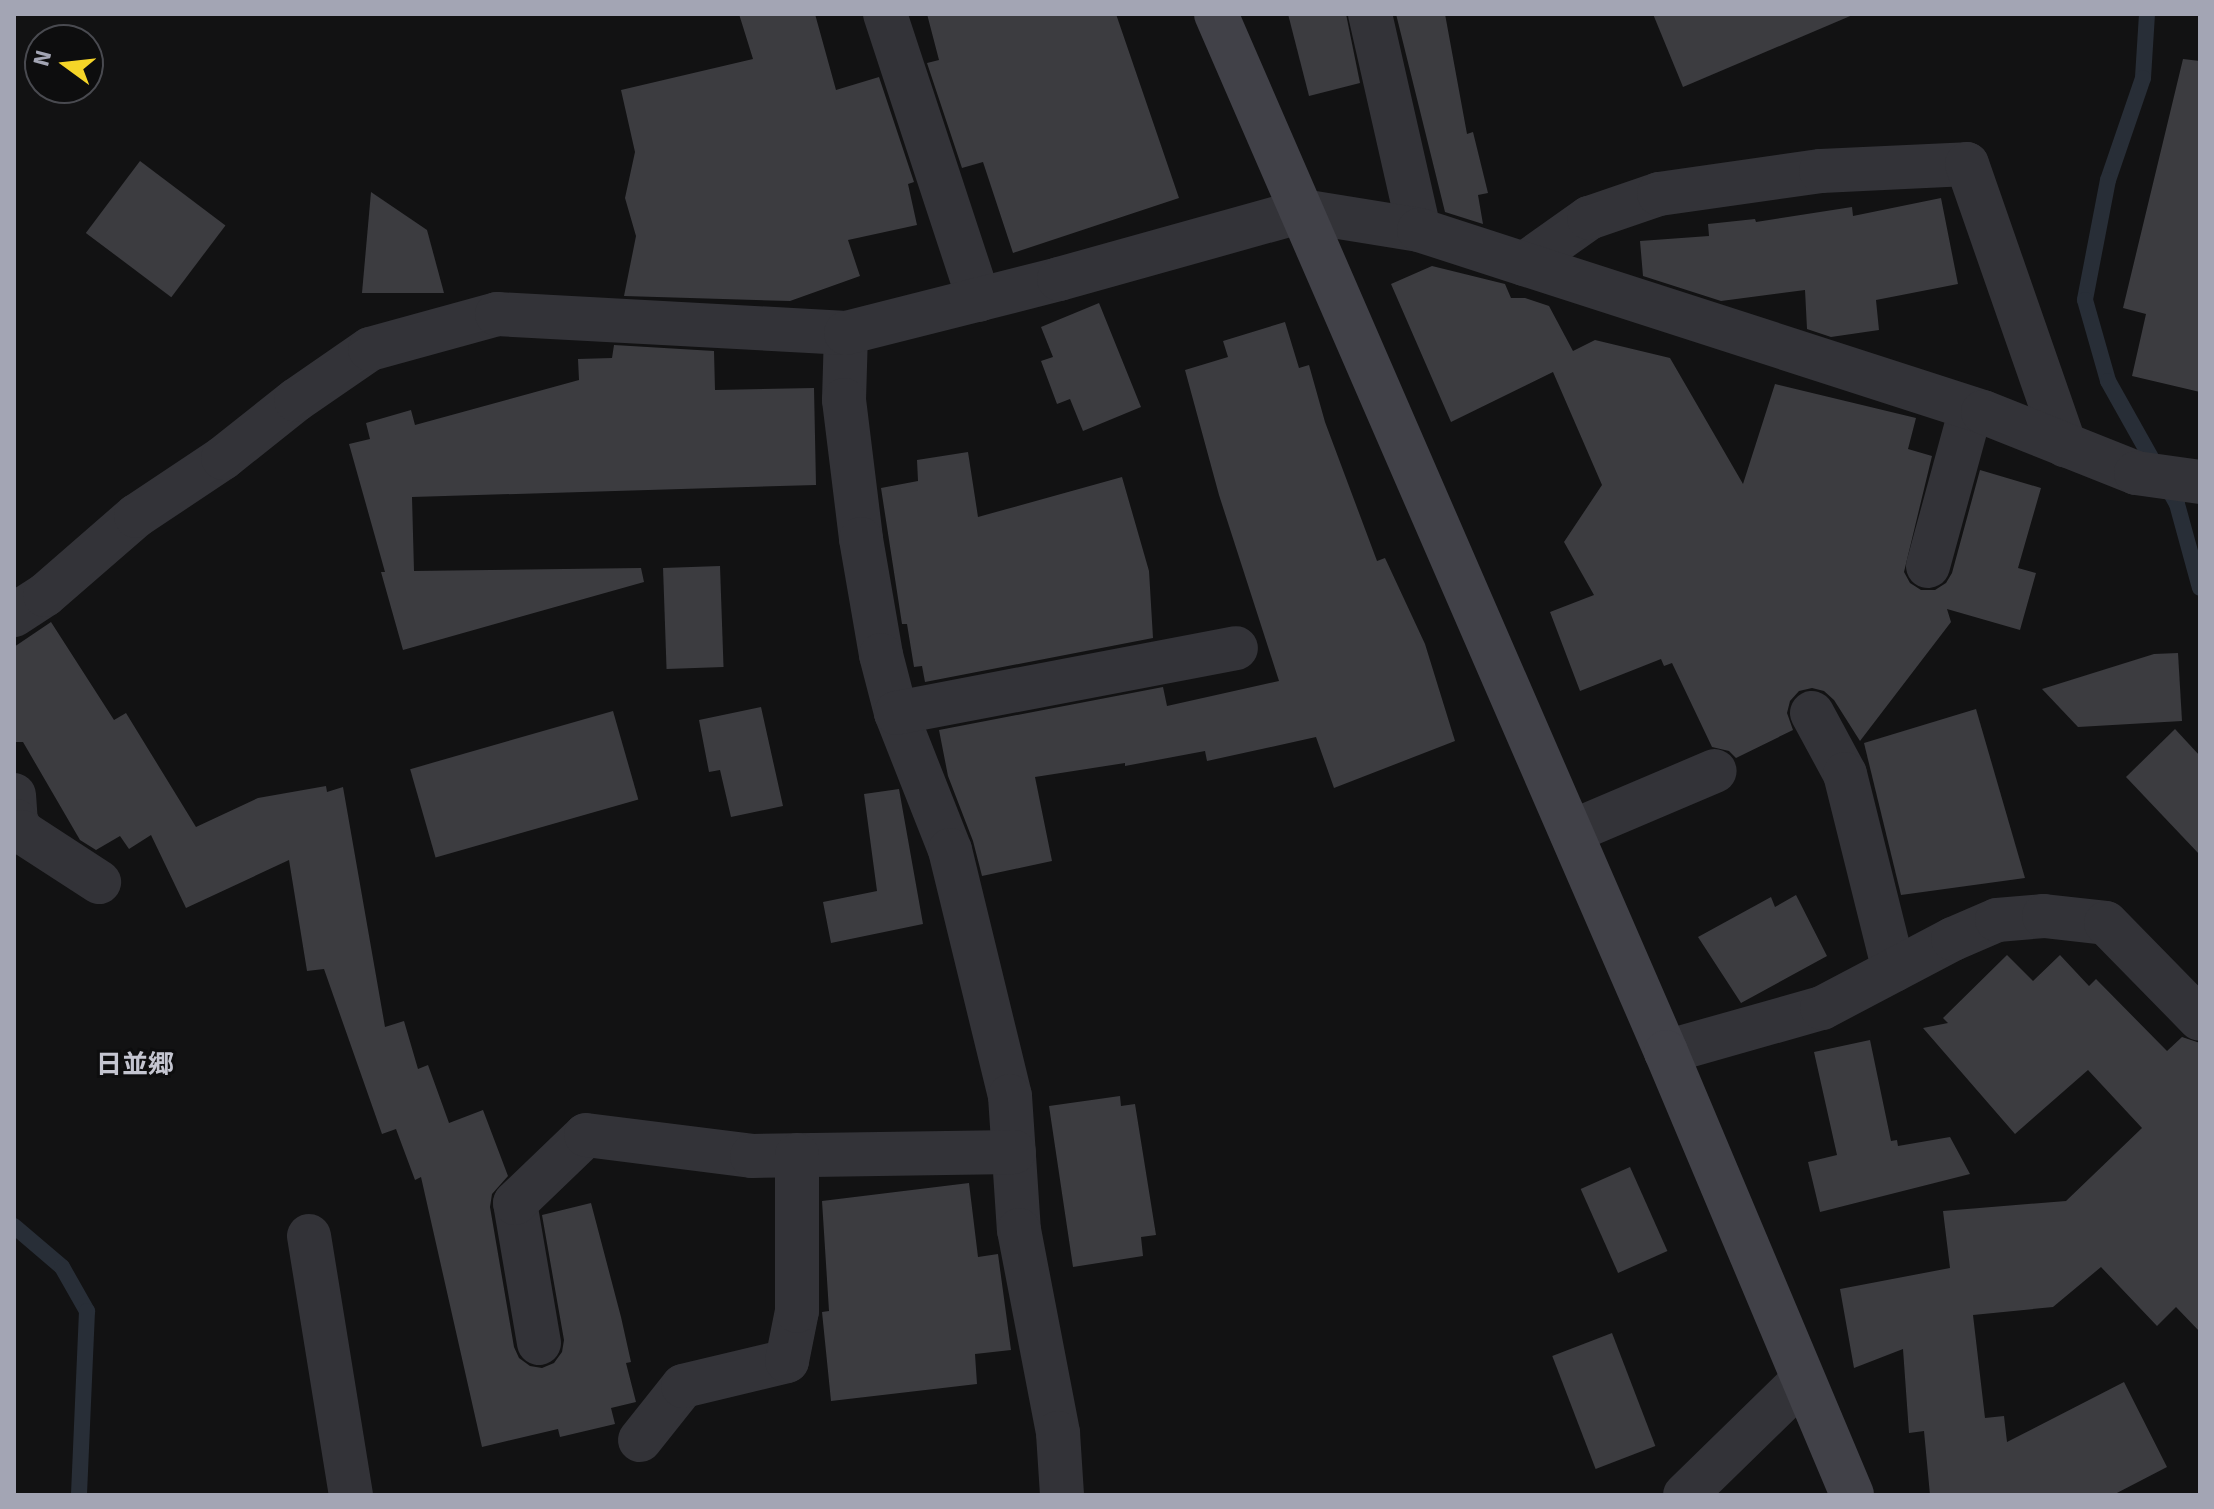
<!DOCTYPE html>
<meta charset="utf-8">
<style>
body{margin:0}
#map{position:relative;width:2214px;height:1509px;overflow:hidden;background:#121213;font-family:Signika,"Noto Sans JP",sans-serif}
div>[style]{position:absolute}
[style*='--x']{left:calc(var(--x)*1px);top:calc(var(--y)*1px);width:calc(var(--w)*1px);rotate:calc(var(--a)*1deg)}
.stream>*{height:16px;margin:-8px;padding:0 8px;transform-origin:8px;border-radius:8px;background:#282e37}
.building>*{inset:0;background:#3c3c40;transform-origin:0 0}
.street>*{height:44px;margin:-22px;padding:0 22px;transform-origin:22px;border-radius:22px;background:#333338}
.secondary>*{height:44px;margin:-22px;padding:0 22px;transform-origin:22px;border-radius:22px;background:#414148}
span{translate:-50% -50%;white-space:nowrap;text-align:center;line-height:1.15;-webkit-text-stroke:6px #0d0d0e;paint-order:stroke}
.quarter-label{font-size:26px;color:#c4c5d0;font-weight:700}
.frame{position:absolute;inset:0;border:16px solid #a3a5b4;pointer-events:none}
.north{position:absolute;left:24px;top:24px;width:80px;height:80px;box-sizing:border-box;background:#0d0d0e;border:2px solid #494a50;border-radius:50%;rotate:285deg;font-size:22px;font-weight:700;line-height:32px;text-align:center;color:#a3a5b4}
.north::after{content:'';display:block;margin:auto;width:28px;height:36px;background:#f5d528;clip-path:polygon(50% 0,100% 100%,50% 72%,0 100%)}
</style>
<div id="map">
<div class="stream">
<div style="--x:2147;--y:14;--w:64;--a:93.6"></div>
<div style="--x:2143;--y:78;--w:108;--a:108.9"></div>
<div style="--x:2108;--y:180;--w:122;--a:100.9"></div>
<div style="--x:2085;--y:300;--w:84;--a:74.1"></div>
<div style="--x:2108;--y:381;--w:141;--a:60.7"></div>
<div style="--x:2177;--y:504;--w:87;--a:74.7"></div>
<div style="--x:14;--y:1226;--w:63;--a:40.5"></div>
<div style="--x:62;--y:1267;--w:51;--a:60.4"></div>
<div style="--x:87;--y:1311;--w:184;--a:92.5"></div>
</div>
<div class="building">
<div style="clip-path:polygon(739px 14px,815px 14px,836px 90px,879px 77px,914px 182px,908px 184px,917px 225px,848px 240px,860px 276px,790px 301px,624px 296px,636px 236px,625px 198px,635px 152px,621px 90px,753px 59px)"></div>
<div style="clip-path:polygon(927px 14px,1116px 14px,1179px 198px,1013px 253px,983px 162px,962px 168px,927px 63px,939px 60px)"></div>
<div style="clip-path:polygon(1288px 14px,1346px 14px,1360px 83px,1309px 96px)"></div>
<div style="clip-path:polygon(1396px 14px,1445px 14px,1467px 134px,1473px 132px,1488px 193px,1478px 195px,1483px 224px,1445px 212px)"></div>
<div style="clip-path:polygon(1653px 14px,1855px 14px,1683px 87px)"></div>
<div style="clip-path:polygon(2183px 59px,2200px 61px,2200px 392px,2132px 376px,2146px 314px,2123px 308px)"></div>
<div style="left:140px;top:161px;width:107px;height:90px;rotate:37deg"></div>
<div style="clip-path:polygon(371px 192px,427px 230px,444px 293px,362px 293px)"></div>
<div style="clip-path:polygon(1941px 198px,1958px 284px,1876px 300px,1879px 330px,1831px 337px,1807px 329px,1805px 290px,1721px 301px,1643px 276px,1640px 241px,1709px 236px,1708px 224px,1755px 219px,1756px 222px,1852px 207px,1853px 216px)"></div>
<div style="clip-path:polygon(1432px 266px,1505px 284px,1511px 298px,1525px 298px,1549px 306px,1573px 351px,1595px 340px,1670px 358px,1743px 484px,1775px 384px,1916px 418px,1908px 449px,1932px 456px,1904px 572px,1910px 583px,1921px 590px,1935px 590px,1946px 583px,1952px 573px,1980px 470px,2041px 488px,2018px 568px,2036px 573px,2020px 630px,1947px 609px,1951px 622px,1860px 741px,1834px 700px,1824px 691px,1812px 688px,1799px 691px,1790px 701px,1787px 713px,1793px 730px,1736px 758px,1729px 751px,1712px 747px,1672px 663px,1664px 666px,1661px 659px,1580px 691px,1550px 612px,1594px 595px,1564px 542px,1602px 485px,1553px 372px,1451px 422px,1391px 284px)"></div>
<div style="clip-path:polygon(1099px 303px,1141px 407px,1083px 431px,1070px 399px,1057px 404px,1041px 361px,1053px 357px,1041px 327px)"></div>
<div style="clip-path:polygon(1285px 322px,1299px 368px,1309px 365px,1325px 422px,1377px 561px,1385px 558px,1425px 644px,1455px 741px,1334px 788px,1316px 737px,1207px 761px,1205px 751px,1125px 766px,1125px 763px,1035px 777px,1052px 861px,982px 876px,973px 841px,948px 776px,939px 730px,1163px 687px,1167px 706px,1279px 681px,1219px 495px,1185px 370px,1228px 357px,1223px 341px)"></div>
<div style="clip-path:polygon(614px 345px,714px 351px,715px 390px,814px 388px,816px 485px,412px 497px,414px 571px,641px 568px,644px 582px,403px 650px,381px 572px,385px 572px,349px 444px,370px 439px,366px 423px,411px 410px,415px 425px,579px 380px,578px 359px,612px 358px)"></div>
<div style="clip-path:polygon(968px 452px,978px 517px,1122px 477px,1149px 571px,1153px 638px,925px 682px,922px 666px,914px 667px,907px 624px,902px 624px,881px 488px,918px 481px,917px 460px)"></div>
<div style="left:720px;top:566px;width:101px;height:57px;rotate:88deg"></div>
<div style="clip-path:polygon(51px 622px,114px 720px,126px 713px,196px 827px,258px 798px,326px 786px,327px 792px,343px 787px,385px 1027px,404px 1021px,418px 1069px,428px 1065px,449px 1123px,483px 1110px,508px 1176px,492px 1194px,490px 1207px,514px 1347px,519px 1358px,530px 1366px,542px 1368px,554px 1363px,562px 1352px,564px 1340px,542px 1215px,591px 1203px,621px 1317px,631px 1362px,626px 1363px,636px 1402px,611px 1408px,615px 1424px,560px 1437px,558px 1429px,482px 1447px,421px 1177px,415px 1180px,396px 1129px,382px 1134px,324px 969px,307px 971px,289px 860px,186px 908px,151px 835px,129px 849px,120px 836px,96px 850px,80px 840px,23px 742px,14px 742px,14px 647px)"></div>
<div style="clip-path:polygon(2178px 653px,2182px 721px,2078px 727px,2042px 689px,2154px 654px)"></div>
<div style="clip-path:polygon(761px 707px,783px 806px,731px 817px,720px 770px,709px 772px,699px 720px)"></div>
<div style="clip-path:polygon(1976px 709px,2025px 878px,1901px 895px,1864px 743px)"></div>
<div style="left:613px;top:711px;width:92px;height:211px;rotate:74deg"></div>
<div style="clip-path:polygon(2175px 729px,2200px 756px,2200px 855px,2126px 777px)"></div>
<div style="clip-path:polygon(899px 789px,923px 924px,831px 943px,823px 902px,877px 891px,864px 794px)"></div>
<div style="clip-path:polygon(1796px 895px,1827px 956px,1741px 1003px,1698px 937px,1771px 897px,1775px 907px)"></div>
<div style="clip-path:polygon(2007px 955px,2033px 981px,2060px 955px,2089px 986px,2096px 979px,2167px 1051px,2182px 1037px,2200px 1043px,2200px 1332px,2176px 1307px,2157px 1326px,2101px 1267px,2053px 1307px,1973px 1315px,1985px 1418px,2004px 1416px,2007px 1442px,2124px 1382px,2167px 1467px,2113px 1495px,1930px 1495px,1924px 1431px,1909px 1433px,1903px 1349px,1854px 1368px,1840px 1289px,1950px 1268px,1943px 1211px,2066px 1201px,2142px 1128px,2088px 1070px,2015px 1134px,1923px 1028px,1948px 1023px,1943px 1018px)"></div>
<div style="clip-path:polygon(1870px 1040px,1891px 1141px,1897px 1140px,1898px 1146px,1950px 1137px,1970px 1174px,1820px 1212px,1808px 1162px,1837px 1155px,1814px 1052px)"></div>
<div style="clip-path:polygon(1120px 1096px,1121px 1106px,1135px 1104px,1156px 1235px,1141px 1237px,1143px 1256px,1073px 1267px,1049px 1106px)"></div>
<div style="left:1630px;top:1167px;width:92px;height:54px;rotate:66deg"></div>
<div style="clip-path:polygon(969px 1183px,978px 1257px,998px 1254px,1011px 1350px,975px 1354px,977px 1384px,831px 1401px,822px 1312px,829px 1311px,822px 1201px)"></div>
<div style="left:1612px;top:1333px;width:121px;height:64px;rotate:69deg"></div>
</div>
<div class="street">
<div style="--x:885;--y:14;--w:301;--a:71.8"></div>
<div style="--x:1370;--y:14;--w:221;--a:77.2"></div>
<div style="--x:1524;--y:264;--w:80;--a:-35.3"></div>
<div style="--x:1589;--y:218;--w:74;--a:-18.9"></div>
<div style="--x:1659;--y:194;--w:164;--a:-8.1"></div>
<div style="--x:1821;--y:171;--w:146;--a:-2.7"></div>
<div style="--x:1967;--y:164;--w:298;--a:70.8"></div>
<div style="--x:846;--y:333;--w:67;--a:91.7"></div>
<div style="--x:844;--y:400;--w:140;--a:83"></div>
<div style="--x:861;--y:539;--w:118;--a:80.2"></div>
<div style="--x:881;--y:655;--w:60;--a:75.5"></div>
<div style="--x:896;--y:713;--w:147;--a:68.5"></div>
<div style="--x:950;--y:850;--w:253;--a:76.3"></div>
<div style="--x:1010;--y:1096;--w:134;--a:86.2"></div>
<div style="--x:1019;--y:1230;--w:207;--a:79.1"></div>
<div style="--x:1058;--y:1433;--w:62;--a:86.3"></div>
<div style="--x:1928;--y:566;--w:163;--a:-74.7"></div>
<div style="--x:14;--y:615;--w:37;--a:-33"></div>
<div style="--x:45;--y:595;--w:121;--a:-41"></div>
<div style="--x:136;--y:516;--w:105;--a:-33.7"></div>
<div style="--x:223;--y:458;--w:93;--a:-38.5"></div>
<div style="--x:296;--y:400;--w:90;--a:-34.6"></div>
<div style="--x:370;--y:349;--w:132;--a:-15.4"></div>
<div style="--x:497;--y:314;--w:350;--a:3.1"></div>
<div style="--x:846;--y:333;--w:220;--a:-14.2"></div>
<div style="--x:1059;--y:279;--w:252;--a:-15.6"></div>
<div style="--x:1302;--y:211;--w:119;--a:9.2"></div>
<div style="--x:1419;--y:230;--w:593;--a:17.88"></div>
<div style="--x:1983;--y:412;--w:165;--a:21.7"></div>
<div style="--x:2136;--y:473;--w:65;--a:8"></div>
<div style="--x:896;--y:713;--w:346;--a:-10.8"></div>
<div style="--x:1812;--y:713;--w:69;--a:61.6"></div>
<div style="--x:1845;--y:774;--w:202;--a:76"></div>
<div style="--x:14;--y:795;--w:26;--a:86"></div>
<div style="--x:16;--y:821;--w:13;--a:61"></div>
<div style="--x:22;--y:832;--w:92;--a:33"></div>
<div style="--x:1571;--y:832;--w:156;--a:-23"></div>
<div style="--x:1666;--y:1052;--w:162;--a:-15.8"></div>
<div style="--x:1822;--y:1008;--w:148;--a:-27.8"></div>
<div style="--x:1953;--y:939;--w:48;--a:-23.4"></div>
<div style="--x:1997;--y:920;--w:47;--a:-4.9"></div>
<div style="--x:2044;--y:916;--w:62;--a:6.4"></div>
<div style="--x:2106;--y:923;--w:134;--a:45.6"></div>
<div style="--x:309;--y:1236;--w:262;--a:80.8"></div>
<div style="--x:539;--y:1343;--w:142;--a:-99.7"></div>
<div style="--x:515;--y:1203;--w:98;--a:-43.8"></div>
<div style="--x:586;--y:1135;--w:167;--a:7.2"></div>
<div style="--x:752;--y:1156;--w:262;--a:-0.9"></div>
<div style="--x:640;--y:1440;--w:69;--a:-51.5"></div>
<div style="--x:683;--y:1386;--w:107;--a:-13.5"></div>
<div style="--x:787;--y:1361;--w:51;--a:-78.7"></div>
<div style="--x:797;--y:1311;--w:156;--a:-90"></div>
<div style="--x:1685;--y:1495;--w:165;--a:-44.3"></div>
</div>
<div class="secondary">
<div style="--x:1216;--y:14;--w:1131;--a:66.56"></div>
<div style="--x:1666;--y:1052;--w:480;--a:67.2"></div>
</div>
<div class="quarter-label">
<span style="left:135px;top:1066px">日並郷</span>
</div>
<div class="frame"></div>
<div class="north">N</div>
</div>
